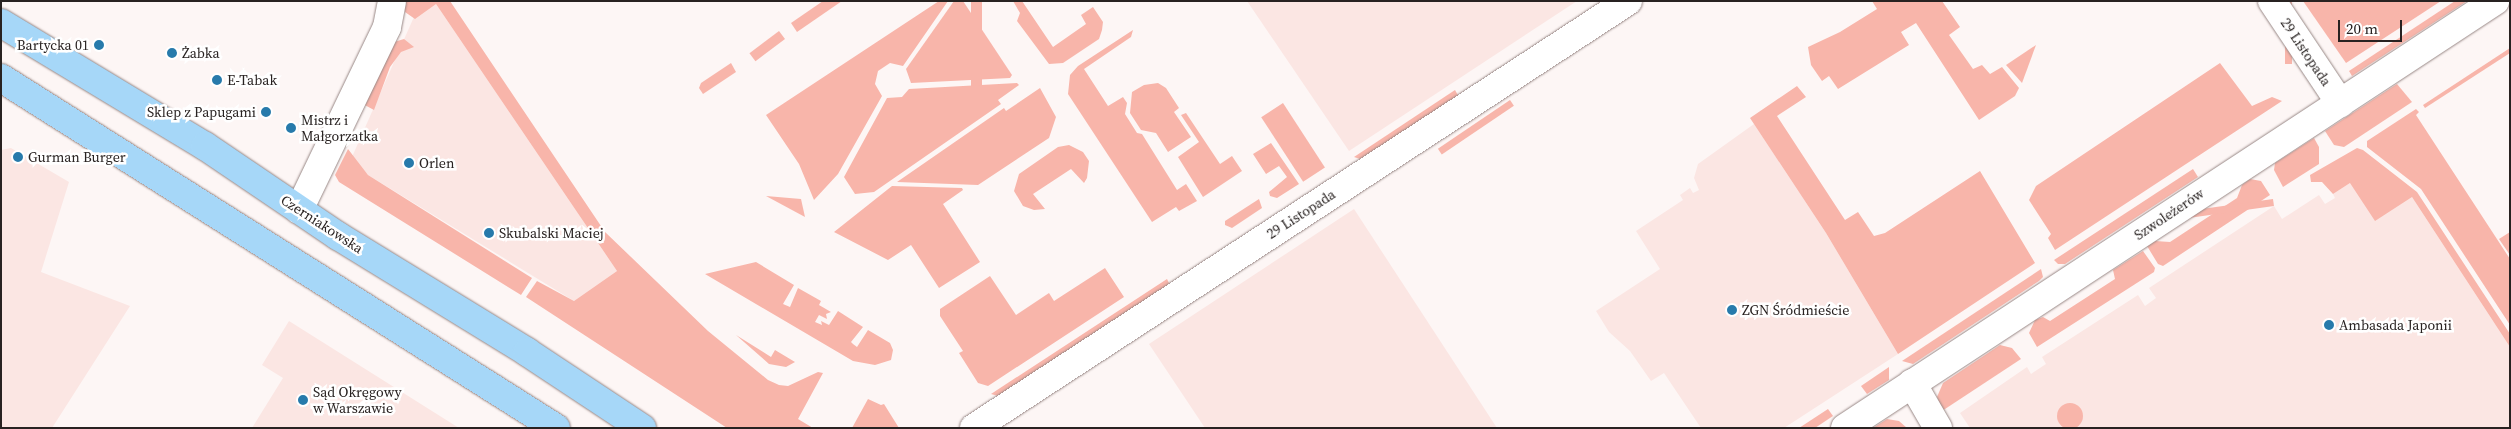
<!DOCTYPE html>
<meta charset="utf-8">
<style>
body{margin:0}
#map{position:relative;width:2511px;height:429px;overflow:hidden;background:#fdf6f5;font-family:"Source Serif 4",serif}
div>[style]{position:absolute}
[style*='--x']{left:calc(var(--x)*1px);top:calc(var(--y)*1px);width:calc(var(--w)*1px);rotate:calc(var(--a)*1deg)}
.built>*{inset:0;background:#fbe6e3}
.green>*{inset:0;background:#f8b5aa;transform-origin:0 0}
.round{border-radius:50%}
.roads{filter:drop-shadow(0 0 1px #988886) drop-shadow(0 0 1px #988886)}
.minor>*{height:28px;margin:-14px;padding:0 14px;transform-origin:14px;border-radius:14px;background:#fff}
.major>*{height:28px;margin:-14px;padding:0 14px;transform-origin:14px;border-radius:14px;background:#a6d7f8}
.dots>*{width:14px;height:14px;translate:-50% -50%;box-sizing:border-box;border:2px solid #fff;border-radius:50%}
span{translate:-50% -50%;white-space:nowrap;text-align:center;line-height:1.15;-webkit-text-stroke:5px #fff;paint-order:stroke}
.poi-label{font-size:14px;color:#282221}
.right{translate:-100% -50%;text-align:right}
.left{translate:0 -50%;text-align:left}
.street-label{font-size:14px;color:#282221}
.frame{position:absolute;inset:0;border:2px solid #282221;pointer-events:none}
.scale{position:absolute;left:2338px;top:20px;width:64px;height:22px;box-sizing:border-box;border:2px solid #282221;border-top:0;padding-left:6px;font-size:15px;line-height:18px;white-space:nowrap;color:#282221;-webkit-text-stroke:4px #fff;paint-order:stroke}
</style>
<div id="map">
<div class="built">
<div style="clip-path:polygon(421px 1px,434px 1px,617px 271px,574px 301px,368px 175px,352px 157px)"></div>
<div style="clip-path:polygon(1247px 1px,1577px 1px,1349px 151px)"></div>
<div style="clip-path:polygon(1754px 124px,1826px 233px,1898px 354px,1784px 428px,1701px 428px,1664px 373px,1651px 381px,1630px 351px,1609px 332px,1596px 311px,1660px 269px,1636px 231px,1683px 200px,1680px 195px,1690px 188px,1693px 193px,1699px 190px,1694px 178px,1698px 164px)"></div>
<div style="clip-path:polygon(11px 148px,69px 182px,41px 272px,130px 306px,52px 428px,1px 428px,1px 150px)"></div>
<div style="clip-path:polygon(2350px 183px,2412px 197px,2510px 347px,2510px 428px,1970px 428px,1960px 413px,2027px 367px,2031px 374px,2046px 364px,2042px 357px,2138px 295px,2145px 306px,2156px 298px,2149px 288px,2274px 206px,2282px 219px,2319px 195px,2325px 204px,2335px 198px,2333px 194px)"></div>
<div style="clip-path:polygon(1354px 209px,1497px 428px,1205px 428px,1149px 344px)"></div>
<div style="clip-path:polygon(289px 321px,459px 428px,252px 428px,283px 378px,262px 365px)"></div>
</div>
<div class="green">
<div style="clip-path:polygon(401px 1px,450px 1px,605px 232px,708px 331px,768px 380px,779px 385px,788px 386px,818px 372px,823px 373px,798px 419px,813px 428px,727px 428px,526px 297px,537px 281px,574px 301px,617px 271px,436px 4px,415px 19px,405px 12px)"></div>
<div style="clip-path:polygon(823px 1px,842px 1px,797px 32px,791px 23px)"></div>
<div style="clip-path:polygon(939px 1px,948px 1px,903px 66px,890px 63px,878px 71px,875px 84px,882px 96px,838px 174px,814px 200px,799px 164px,766px 115px)"></div>
<div style="clip-path:polygon(954px 1px,963px 1px,1012px 75px,1010px 78px,911px 83px,906px 69px)"></div>
<div style="left:971px;top:1px;width:11px;height:90px"></div>
<div style="clip-path:polygon(1013px 1px,1022px 1px,1053px 47px,1086px 24px,1081px 15px,1093px 7px,1103px 22px,1102px 30px,1099px 39px,1063px 63px,1049px 64px,1017px 21px,1020px 13px)"></div>
<div style="clip-path:polygon(1872px 1px,1942px 1px,1960px 27px,1949px 35px,1973px 69px,1982px 65px,1990px 74px,2002px 67px,2019px 88px,2015px 96px,1979px 120px,1916px 23px,1901px 32px,1909px 45px,1838px 89px,1829px 76px,1822px 81px,1811px 65px,1808px 47px,1840px 32px,1877px 9px)"></div>
<div style="left:2285px;top:1px;width:7px;height:63px"></div>
<div style="clip-path:polygon(2303px 1px,2441px 1px,2346px 63px)"></div>
<div style="clip-path:polygon(2455px 1px,2467px 1px,2352px 76px,2349px 71px)"></div>
<div style="clip-path:polygon(1133px 30px,1131px 37px,1084px 69px,1108px 106px,1123px 97px,1127px 103px,1125px 114px,1137px 133px,1142px 134px,1177px 190px,1186px 184px,1197px 201px,1179px 211px,1176px 207px,1152px 222px,1068px 94px,1070px 75px,1078px 66px)"></div>
<div style="left:779px;top:31px;width:10px;height:37px;rotate:53deg"></div>
<div style="clip-path:polygon(404px 39px,414px 47px,401px 52px,390px 67px,374px 110px,361px 103px,394px 42px)"></div>
<div style="clip-path:polygon(2036px 45px,2022px 83px,2006px 65px)"></div>
<div style="clip-path:polygon(2510px 48px,2510px 53px,2425px 108px,2423px 105px)"></div>
<div style="clip-path:polygon(731px 63px,736px 72px,703px 94px,699px 88px,701px 83px)"></div>
<div style="clip-path:polygon(2220px 63px,2252px 106px,2272px 97px,2282px 101px,2055px 250px,2048px 238px,2051px 234px,2029px 200px,2036px 186px)"></div>
<div style="clip-path:polygon(1017px 83px,1019px 85px,998px 100px,1001px 104px,874px 192px,855px 194px,844px 177px,887px 98px,902px 97px,909px 89px)"></div>
<div style="clip-path:polygon(1158px 83px,1166px 88px,1179px 108px,1174px 112px,1191px 137px,1168px 152px,1156px 133px,1141px 130px,1130px 113px,1132px 92px,1144px 85px)"></div>
<div style="clip-path:polygon(2397px 84px,2412px 102px,2344px 147px,2334px 145px,2325px 131px)"></div>
<div style="clip-path:polygon(1797px 86px,1806px 97px,1777px 116px,1845px 220px,1858px 212px,1874px 236px,1885px 233px,1980px 171px,2035px 263px,1898px 354px,1826px 233px,1750px 118px)"></div>
<div style="clip-path:polygon(1040px 88px,1056px 117px,1049px 138px,978px 185px,897px 182px,1004px 108px,1006px 111px)"></div>
<div style="clip-path:polygon(1455px 90px,1459px 97px,1360px 159px,1354px 157px)"></div>
<div style="left:1510px;top:100px;width:7px;height:87px;rotate:56deg"></div>
<div style="left:1283px;top:103px;width:77px;height:26px;rotate:57deg"></div>
<div style="clip-path:polygon(2416px 109px,2419px 112px,2416px 115px,2510px 259px,2510px 325px,2421px 189px,2367px 147px,2367px 141px)"></div>
<div style="clip-path:polygon(1186px 113px,1220px 164px,1232px 156px,1242px 171px,1203px 197px,1178px 157px,1199px 142px,1181px 115px)"></div>
<div style="clip-path:polygon(2314px 138px,2319px 147px,2319px 164px,2283px 187px,2274px 170px,2275px 163px)"></div>
<div style="clip-path:polygon(1271px 143px,1299px 184px,1277px 198px,1270px 196px,1269px 192px,1287px 177px,1279px 166px,1266px 174px,1253px 154px)"></div>
<div style="clip-path:polygon(1069px 145px,1083px 152px,1089px 161px,1087px 178px,1084px 183px,1071px 169px,1033px 194px,1045px 209px,1034px 210px,1023px 206px,1014px 191px,1019px 174px,1058px 147px)"></div>
<div style="clip-path:polygon(2357px 148px,2363px 150px,2417px 192px,2510px 334px,2510px 347px,2412px 197px,2375px 221px,2350px 183px,2333px 194px,2322px 182px,2311px 182px,2310px 175px)"></div>
<div style="clip-path:polygon(348px 149px,368px 175px,532px 278px,521px 295px,339px 182px,335px 175px)"></div>
<div style="clip-path:polygon(2193px 169px,2198px 177px,2065px 264px,2058px 264px,2054px 260px)"></div>
<div style="clip-path:polygon(2250px 179px,2261px 181px,2270px 195px,2163px 266px,2158px 264px,2147px 246px,2155px 241px,2170px 242px,2237px 198px,2242px 185px)"></div>
<div style="clip-path:polygon(892px 186px,962px 188px,963px 190px,943px 204px,980px 262px,939px 288px,911px 245px,888px 260px,834px 232px)"></div>
<div style="clip-path:polygon(766px 196px,801px 199px,805px 217px)"></div>
<div style="clip-path:polygon(1259px 199px,1262px 208px,1232px 228px,1225px 225px,1225px 221px)"></div>
<div style="left:2273px;top:199px;width:7px;height:90px;rotate:82deg"></div>
<div style="clip-path:polygon(2510px 232px,2510px 255px,2499px 239px)"></div>
<div style="clip-path:polygon(2143px 251px,2155px 268px,2154px 272px,2037px 347px,2029px 333px,2035px 320px,2043px 317px,2050px 321px,2115px 279px,2113px 270px)"></div>
<div style="clip-path:polygon(756px 262px,794px 285px,783px 304px,790px 307px,798px 288px,821px 301px,819px 305px,831px 312px,826px 314px,827px 319px,819px 315px,815px 322px,822px 325px,821px 321px,829px 325px,838px 311px,863px 327px,851px 342px,853px 344px,857px 347px,868px 330px,890px 343px,893px 350px,891px 360px,875px 365px,853px 361px,705px 274px)"></div>
<div style="clip-path:polygon(1105px 268px,1124px 297px,988px 386px,978px 383px,959px 353px,963px 351px,940px 316px,940px 309px,990px 276px,1016px 315px,1049px 293px,1054px 301px)"></div>
<div style="clip-path:polygon(2041px 269px,2043px 277px,2039px 281px,1913px 364px,1902px 361px)"></div>
<div style="clip-path:polygon(1167px 279px,1170px 285px,998px 396px,991px 394px)"></div>
<div style="clip-path:polygon(736px 335px,771px 357px,775px 350px,795px 362px,786px 367px,769px 364px)"></div>
<div style="clip-path:polygon(2000px 345px,2012px 348px,2021px 359px,1942px 411px,1937px 397px,1943px 383px)"></div>
<div style="clip-path:polygon(1889px 367px,1889px 380px,1867px 394px,1861px 386px)"></div>
<div style="clip-path:polygon(868px 399px,881px 405px,884px 404px,899px 428px,852px 428px)"></div>
<div class="round" style="left:2057px;top:403px;width:26px;height:26px"></div>
<div style="clip-path:polygon(1828px 409px,1833px 416px,1815px 428px,1799px 428px)"></div>
<div style="clip-path:polygon(1887px 419px,1899px 421px,1907px 428px,1873px 428px)"></div>
</div>
<div class="roads">
<div class="minor">
<div style="--x:2272;--y:1;--w:123;--a:56.3"></div>
<div style="--x:299;--y:210;--w:203;--a:-64.3"></div>
<div style="--x:387;--y:27;--w:26;--a:-79"></div>
<div style="--x:1912;--y:383;--w:52;--a:60"></div>
<div style="--x:974;--y:428;--w:781;--a:-33.14"></div>
<div style="--x:1845;--y:428;--w:778;--a:-33.3"></div>
</div>
<div class="major">
<div style="--x:1;--y:23;--w:238;--a:31.1"></div>
<div style="--x:205;--y:146;--w:161;--a:34.1"></div>
<div style="--x:338;--y:236;--w:222;--a:31.5"></div>
<div style="--x:527;--y:352;--w:138;--a:33.5"></div>
<div style="--x:1;--y:78;--w:656;--a:32.24"></div>
</div>
</div>
<div class="dots">
<div style="left:99px;top:45px;background:#277aab"></div>
<div style="left:172px;top:53px;background:#277aab"></div>
<div style="left:217px;top:80px;background:#277aab"></div>
<div style="left:266px;top:112px;background:#277aab"></div>
<div style="left:291px;top:128px;background:#277aab"></div>
<div style="left:18px;top:157px;background:#277aab"></div>
<div style="left:409px;top:163px;background:#277aab"></div>
<div style="left:489px;top:233px;background:#277aab"></div>
<div style="left:1732px;top:310px;background:#277aab"></div>
<div style="left:2329px;top:325px;background:#277aab"></div>
<div style="left:303px;top:400px;background:#277aab"></div>
</div>
<div class="poi-label">
<span class="right" style="left:89px;top:45px">Bartycka 01</span>
<span class="left" style="left:182px;top:53px">Żabka</span>
<span class="left" style="left:227px;top:80px">E-Tabak</span>
<span class="right" style="left:256px;top:112px">Sklep z Papugami</span>
<span class="left" style="left:301px;top:128px">Mistrz i<br>Małgorzatka</span>
<span class="left" style="left:28px;top:157px">Gurman Burger</span>
<span class="left" style="left:419px;top:163px">Orlen</span>
<span class="left" style="left:499px;top:233px">Skubalski Maciej</span>
<span class="left" style="left:1742px;top:310px">ZGN Śródmieście</span>
<span class="left" style="left:2339px;top:325px">Ambasada Japonii</span>
<span class="left" style="left:313px;top:400px">Sąd Okręgowy<br>w Warszawie</span>
</div>
<div class="street-label">
<span style="left:2306px;top:52px;rotate:56deg">29 Listopada</span>
<span style="left:1301px;top:214px;rotate:-33deg">29 Listopada</span>
<span style="left:2169px;top:214px;rotate:-34deg">Szwoleżerów</span>
<span style="left:322px;top:224px;rotate:33deg">Czerniakowska</span>
</div>
<div class="frame"></div>
<div class="scale">20 m</div>
</div>
